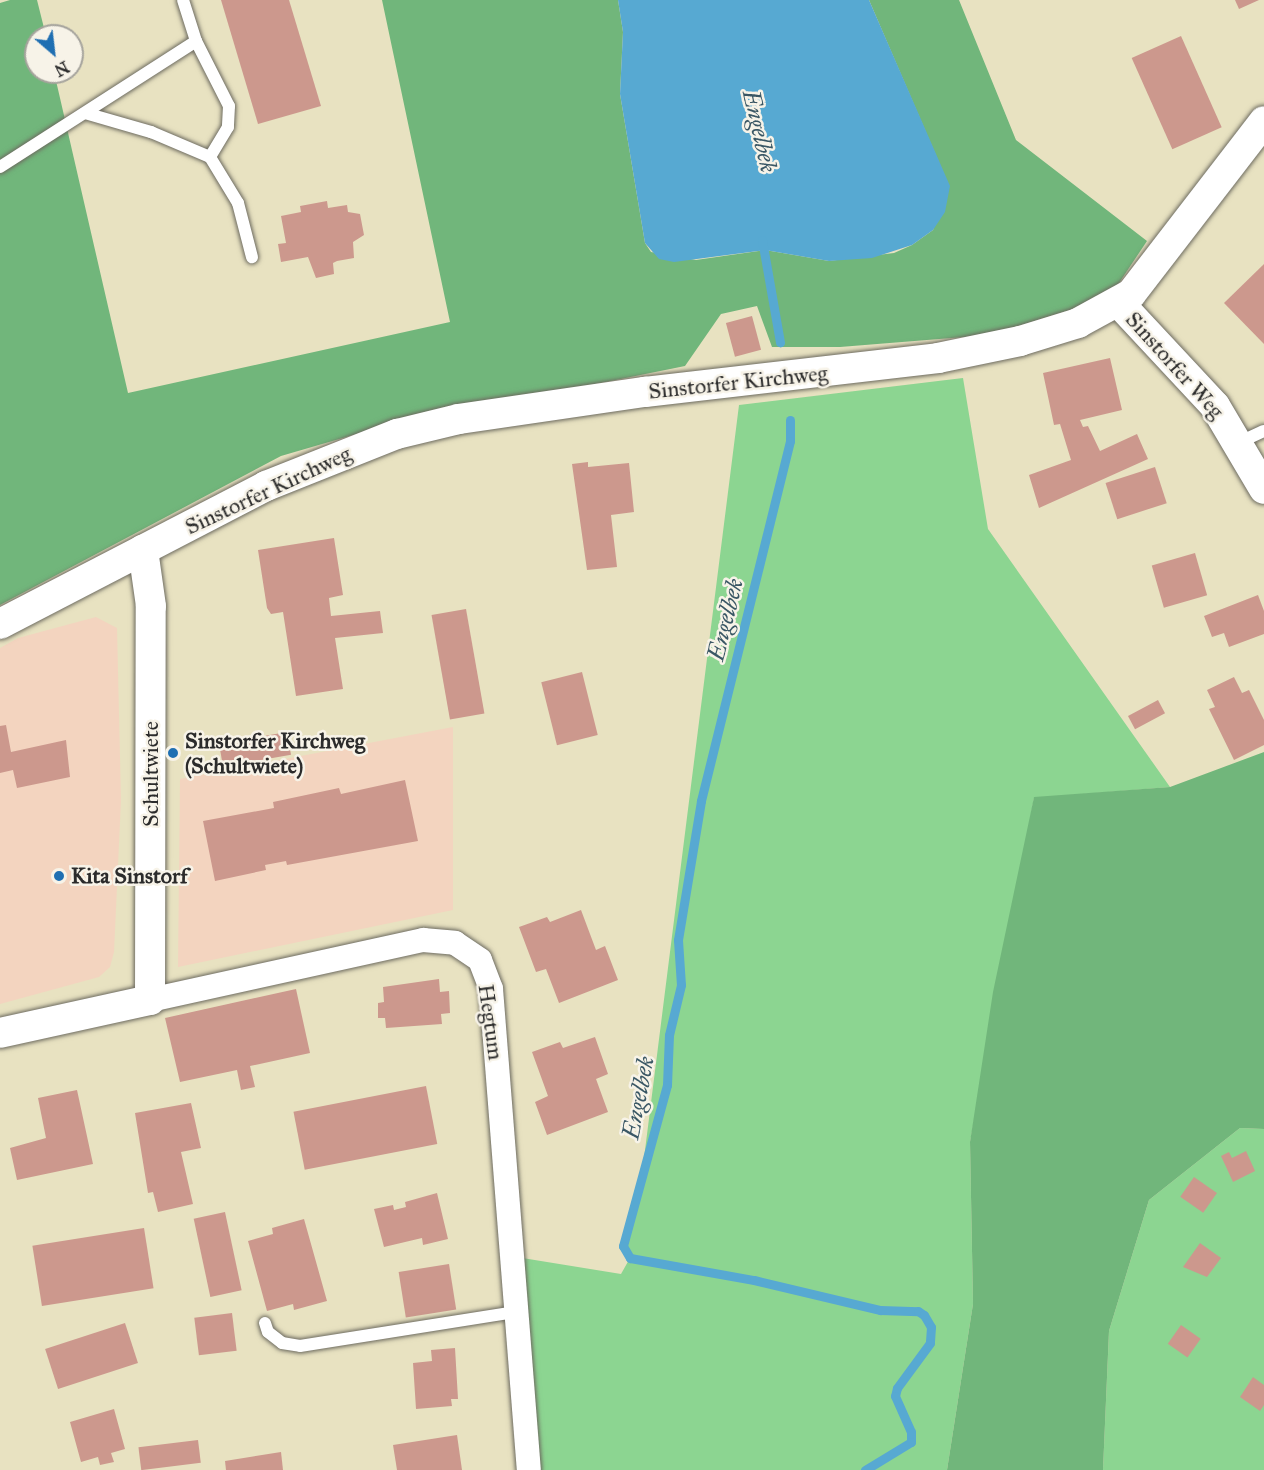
<!DOCTYPE html>
<style>
body{margin:0}
#map{position:relative;width:1264px;height:1470px;overflow:hidden;background:#e8e2c1;font-family:"IM FELL Great Primer",serif}
div>[style]{position:absolute}
[style*='--x']{left:calc(var(--x)*1px);top:calc(var(--y)*1px);width:calc(var(--w)*1px);rotate:calc(var(--a)*1deg)}
.built>*{inset:0;background:#f3d4bf}
.green>*{inset:0;background:#8cd591}
.forest>*{inset:0;background:#71b67b}
.water>*{inset:0;background:#57a9d2}
.stream>*{height:9px;margin:-4.5px;padding:0 4.5px;transform-origin:4.5px;border-radius:4.5px;background:#57a9d2}
.building>*{inset:0;background:#cc988d;transform-origin:0 0}
.roads{filter:drop-shadow(0 0 2px #6d6b60) drop-shadow(0 0 2px #6d6b60)}
.service>*{height:12px;margin:-6px;padding:0 6px;transform-origin:6px;border-radius:6px;background:#fff}
.minor>*{height:24px;margin:-12px;padding:0 12px;transform-origin:12px;border-radius:12px;background:#fff}
.tertiary>*{height:30px;margin:-15px;padding:0 15px;transform-origin:15px;border-radius:15px;background:#fff}
.dots>*{width:16px;height:16px;translate:-50% -50%;box-sizing:border-box;border:3px solid #f7f3e8;border-radius:50%}
span{translate:-50% -50%;white-space:nowrap;text-align:center;line-height:1.15;-webkit-text-stroke:5px #f7f3e8;paint-order:stroke}
.street-label{font-size:22px;color:#2b2b2b}
.poi-label{font-size:22px;color:#2b2b2b;font-weight:700}
.left{translate:0 -50%;text-align:left}
.water-label{font-size:24px;color:#3a5765;font-style:italic}
.north{position:absolute;left:24px;top:24px;width:60px;height:60px;box-sizing:border-box;background:#f7f3e8;border:2px solid #a5a39c;border-radius:50%;rotate:152deg;font-size:16px;font-weight:700;line-height:24px;text-align:center;color:#2b2b2b}
.north::after{content:'';display:block;margin:auto;width:21px;height:27px;background:#1f6fb2;clip-path:polygon(50% 0,100% 100%,50% 72%,0 100%)}
</style>
<div id="map">
<div class="built">
<div style="clip-path:polygon(96px 617px,117px 628px,121px 800px,114px 952px,110px 967px,99px 977px,0 1004px,0 648px,18px 638px)"></div>
<div style="clip-path:polygon(453px 727px,453px 910px,178px 967px,180px 779px)"></div>
</div>
<div class="green">
<div style="clip-path:polygon(963px 378px,988px 529px,1170px 787px,1034px 798px,970px 1142px,973px 1304px,947px 1470px,529px 1470px,510px 1256px,621px 1274px,630px 1258px,623px 1246px,642px 1174px,739px 405px)"></div>
<div style="clip-path:polygon(1240px 1128px,1264px 1129px,1264px 1470px,1103px 1470px,1109px 1331px,1149px 1200px)"></div>
</div>
<div class="forest">
<div style="clip-path:polygon(10px 0,37px 0,46px 36px,36px 36px,36px 72px,54px 72px,128px 393px,450px 322px,382px 0,618px 0,623px 32px,620px 94px,645px 243px,651px 252px,696px 260px,765px 250px,829px 261px,894px 253px,912px 245px,933px 230px,949px 186px,869px 0,959px 0,1016px 140px,1147px 241px,1109px 298px,989px 335px,840px 347px,772px 347px,757px 306px,721px 314px,685px 366px,377px 428px,281px 456px,0 605px,0 3px)"></div>
<div style="clip-path:polygon(1264px 752px,1264px 1129px,1240px 1128px,1149px 1200px,1109px 1331px,1103px 1470px,947px 1470px,973px 1304px,970px 1142px,993px 992px,1034px 797px,1170px 787px)"></div>
</div>
<div class="water">
<div style="clip-path:polygon(618px 0,869px 0,950px 186px,945px 212px,933px 230px,912px 245px,872px 258px,829px 261px,765px 250px,674px 262px,659px 259px,645px 243px,620px 94px,623px 32px)"></div>
</div>
<div class="stream">
<div style="--x:762;--y:240;--w:104;--a:80"></div>
<div style="--x:790;--y:420;--w:21;--a:90"></div>
<div style="--x:790;--y:441;--w:371;--a:103.9"></div>
<div style="--x:701;--y:801;--w:141;--a:99.4"></div>
<div style="--x:678;--y:940;--w:45;--a:86.2"></div>
<div style="--x:681;--y:985;--w:51;--a:103.5"></div>
<div style="--x:669;--y:1035;--w:50;--a:92.3"></div>
<div style="--x:667;--y:1085;--w:167;--a:105.3"></div>
<div style="--x:623;--y:1246;--w:14;--a:60"></div>
<div style="--x:630;--y:1258;--w:126;--a:10.1"></div>
<div style="--x:754;--y:1280;--w:130;--a:13.4"></div>
<div style="--x:880;--y:1310;--w:38;--a:2"></div>
<div style="--x:918;--y:1311;--w:7;--a:34"></div>
<div style="--x:924;--y:1315;--w:14;--a:60"></div>
<div style="--x:931;--y:1327;--w:16;--a:94"></div>
<div style="--x:930;--y:1343;--w:56;--a:126.3"></div>
<div style="--x:897;--y:1388;--w:8;--a:104"></div>
<div style="--x:895;--y:1396;--w:39;--a:66"></div>
<div style="--x:911;--y:1432;--w:10;--a:90"></div>
<div style="--x:911;--y:1442;--w:54;--a:148.7"></div>
</div>
<div class="building">
<div style="clip-path:polygon(221px 0,289px 0,321px 106px,258px 124px)"></div>
<div style="clip-path:polygon(1235px 0,1259px 0,1239px 9px)"></div>
<div style="left:1181px;top:36px;width:100px;height:54px;rotate:66deg"></div>
<div style="clip-path:polygon(327px 201px,328px 208px,347px 205px,348px 212px,360px 214px,364px 235px,353px 242px,354px 258px,337px 261px,333px 263px,334px 274px,316px 278px,308px 257px,281px 262px,278px 244px,286px 243px,281px 216px,301px 212px,300px 206px)"></div>
<div style="clip-path:polygon(1264px 264px,1264px 344px,1224px 303px)"></div>
<div style="left:752px;top:316px;width:35px;height:27px;rotate:75deg"></div>
<div style="clip-path:polygon(1110px 358px,1122px 410px,1080px 420px,1083px 427px,1088px 426px,1100px 451px,1137px 434px,1148px 459px,1039px 508px,1029px 475px,1071px 460px,1060px 424px,1054px 425px,1043px 373px)"></div>
<div style="clip-path:polygon(588px 462px,588px 467px,629px 463px,634px 512px,611px 515px,617px 567px,587px 570px,572px 464px)"></div>
<div style="left:1155px;top:467px;width:38px;height:52px;rotate:72deg"></div>
<div style="clip-path:polygon(334px 538px,343px 595px,329px 598px,331px 616px,380px 611px,383px 633px,335px 638px,343px 689px,296px 696px,283px 612px,271px 614px,267px 608px,258px 550px)"></div>
<div style="left:1195px;top:553px;width:44px;height:45px;rotate:74deg"></div>
<div style="clip-path:polygon(1258px 595px,1264px 611px,1264px 634px,1229px 647px,1224px 633px,1212px 637px,1204px 616px)"></div>
<div style="left:466px;top:609px;width:106px;height:35px;rotate:80deg"></div>
<div style="left:582px;top:672px;width:65px;height:42px;rotate:76deg"></div>
<div style="clip-path:polygon(1234px 677px,1242px 693px,1249px 690px,1264px 720px,1264px 745px,1234px 760px,1209px 709px,1215px 707px,1207px 690px)"></div>
<div style="left:1158px;top:700px;width:15px;height:34px;rotate:62deg"></div>
<div style="clip-path:polygon(6px 725px,11px 752px,66px 740px,70px 777px,17px 788px,13px 770px,0 773px,0 726px)"></div>
<div style="left:287px;top:732px;width:23px;height:69px;rotate:80deg"></div>
<div style="clip-path:polygon(405px 780px,418px 841px,287px 865px,286px 861px,265px 865px,266px 870px,215px 881px,203px 821px,274px 808px,273px 802px,339px 788px,341px 794px)"></div>
<div style="clip-path:polygon(581px 910px,596px 950px,605px 946px,618px 980px,559px 1003px,546px 969px,536px 972px,519px 927px,547px 917px,550px 922px)"></div>
<div style="clip-path:polygon(439px 979px,440px 992px,449px 991px,450px 1013px,441px 1014px,442px 1024px,386px 1028px,385px 1018px,378px 1018px,378px 1003px,384px 1002px,383px 987px)"></div>
<div style="clip-path:polygon(296px 989px,310px 1053px,250px 1066px,255px 1087px,241px 1090px,237px 1070px,180px 1082px,165px 1018px)"></div>
<div style="clip-path:polygon(595px 1037px,608px 1074px,596px 1079px,608px 1112px,547px 1135px,535px 1102px,548px 1096px,532px 1052px,560px 1042px,563px 1048px)"></div>
<div style="left:426px;top:1086px;width:59px;height:135px;rotate:79deg"></div>
<div style="clip-path:polygon(77px 1090px,93px 1164px,17px 1180px,10px 1148px,46px 1138px,38px 1098px)"></div>
<div style="clip-path:polygon(191px 1103px,201px 1148px,181px 1152px,193px 1204px,158px 1212px,153px 1192px,148px 1193px,135px 1113px)"></div>
<div style="clip-path:polygon(1246px 1151px,1255px 1171px,1233px 1182px,1221px 1156px,1229px 1152px,1232px 1158px)"></div>
<div style="left:1194px;top:1177px;width:28px;height:24px;rotate:35deg"></div>
<div style="clip-path:polygon(437px 1193px,448px 1239px,423px 1245px,422px 1238px,384px 1247px,374px 1209px,393px 1205px,394px 1210px,406px 1207px,405px 1202px)"></div>
<div style="left:225px;top:1212px;width:80px;height:32px;rotate:78deg"></div>
<div style="clip-path:polygon(304px 1219px,327px 1301px,294px 1310px,293px 1304px,267px 1311px,248px 1241px,273px 1234px,272px 1228px)"></div>
<div style="left:144px;top:1228px;width:61px;height:113px;rotate:81deg"></div>
<div style="clip-path:polygon(1200px 1243px,1221px 1258px,1207px 1277px,1183px 1267px)"></div>
<div style="left:449px;top:1264px;width:46px;height:51px;rotate:81deg"></div>
<div style="left:232px;top:1313px;width:38px;height:38px;rotate:83deg"></div>
<div style="left:125px;top:1323px;width:42px;height:84px;rotate:72deg"></div>
<div style="left:1181px;top:1325px;width:24px;height:23px;rotate:35deg"></div>
<div style="clip-path:polygon(455px 1348px,458px 1399px,451px 1399px,452px 1406px,416px 1409px,413px 1363px,432px 1361px,431px 1350px)"></div>
<div style="clip-path:polygon(1253px 1377px,1264px 1385px,1264px 1405px,1260px 1411px,1240px 1397px)"></div>
<div style="clip-path:polygon(114px 1409px,125px 1449px,111px 1453px,114px 1462px,100px 1465px,98px 1457px,81px 1462px,70px 1422px)"></div>
<div style="clip-path:polygon(457px 1435px,462px 1470px,397px 1470px,393px 1445px)"></div>
<div style="left:198px;top:1440px;width:23px;height:60px;rotate:83deg"></div>
<div style="clip-path:polygon(281px 1452px,283px 1470px,226px 1470px,225px 1461px)"></div>
</div>
<div class="roads">
<div class="service">
<div style="--x:183;--y:0;--w:43;--a:72.4"></div>
<div style="--x:196;--y:41;--w:73;--a:63.1"></div>
<div style="--x:229;--y:106;--w:21;--a:93"></div>
<div style="--x:228;--y:127;--w:35;--a:121"></div>
<div style="--x:85;--y:113;--w:69;--a:16.1"></div>
<div style="--x:151;--y:132;--w:64;--a:23"></div>
<div style="--x:210;--y:157;--w:54;--a:58.7"></div>
<div style="--x:238;--y:203;--w:56;--a:75.5"></div>
<div style="--x:0;--y:167;--w:233;--a:-32.7"></div>
<div style="--x:1240;--y:442;--w:26;--a:-25"></div>
<div style="--x:265;--y:1323;--w:9;--a:72"></div>
<div style="--x:268;--y:1332;--w:18;--a:38"></div>
<div style="--x:282;--y:1343;--w:18;--a:9"></div>
<div style="--x:300;--y:1346;--w:217;--a:-9"></div>
</div>
<div class="minor">
<div style="--x:150;--y:1000;--w:280;--a:-12.4"></div>
<div style="--x:423;--y:940;--w:32;--a:5"></div>
<div style="--x:455;--y:943;--w:30;--a:34"></div>
<div style="--x:480;--y:960;--w:31;--a:69"></div>
<div style="--x:491;--y:989;--w:482;--a:85.5"></div>
</div>
<div class="tertiary">
<div style="--x:1120;--y:304;--w:139;--a:47"></div>
<div style="--x:1215;--y:406;--w:96;--a:59.4"></div>
<div style="--x:0;--y:624;--w:300;--a:-27.4"></div>
<div style="--x:266;--y:486;--w:141;--a:-21.7"></div>
<div style="--x:397;--y:434;--w:64;--a:-13.6"></div>
<div style="--x:459;--y:419;--w:188;--a:-8.3"></div>
<div style="--x:645;--y:392;--w:295;--a:-6.6"></div>
<div style="--x:938;--y:358;--w:84;--a:-11.7"></div>
<div style="--x:1020;--y:341;--w:61;--a:-17.2"></div>
<div style="--x:1078;--y:323;--w:60;--a:-28.7"></div>
<div style="--x:1131;--y:294;--w:218;--a:-52.4"></div>
<div style="--x:0;--y:1033;--w:154;--a:-12.4"></div>
<div style="--x:150;--y:1000;--w:394;--a:-89.9"></div>
<div style="--x:151;--y:606;--w:57;--a:-98.1"></div>
</div>
</div>
<div class="dots">
<div style="left:173px;top:753px;background:#1f6fb2"></div>
<div style="left:59px;top:876px;background:#1f6fb2"></div>
</div>
<div class="street-label">
<span style="left:1175px;top:365px;rotate:48deg">Sinstorfer Weg</span>
<span style="left:738px;top:382px;rotate:-6deg">Sinstorfer Kirchweg</span>
<span style="left:268px;top:490px;rotate:-25deg">Sinstorfer Kirchweg</span>
<span style="left:151px;top:774px;rotate:-90deg">Schultwiete</span>
<span style="left:491px;top:1022px;rotate:82deg">Hegtum</span>
</div>
<div class="poi-label">
<span class="left" style="left:185px;top:753px">Sinstorfer Kirchweg<br>(Schultwiete)</span>
<span class="left" style="left:71px;top:876px">Kita Sinstorf</span>
</div>
<div class="water-label">
<span style="left:759px;top:131px;rotate:77deg">Engelbek</span>
<span style="left:726px;top:620px;rotate:-76deg">Engelbek</span>
<span style="left:639px;top:1098px;rotate:-79deg">Engelbek</span>
</div>
<div class="north">N</div>
</div>
